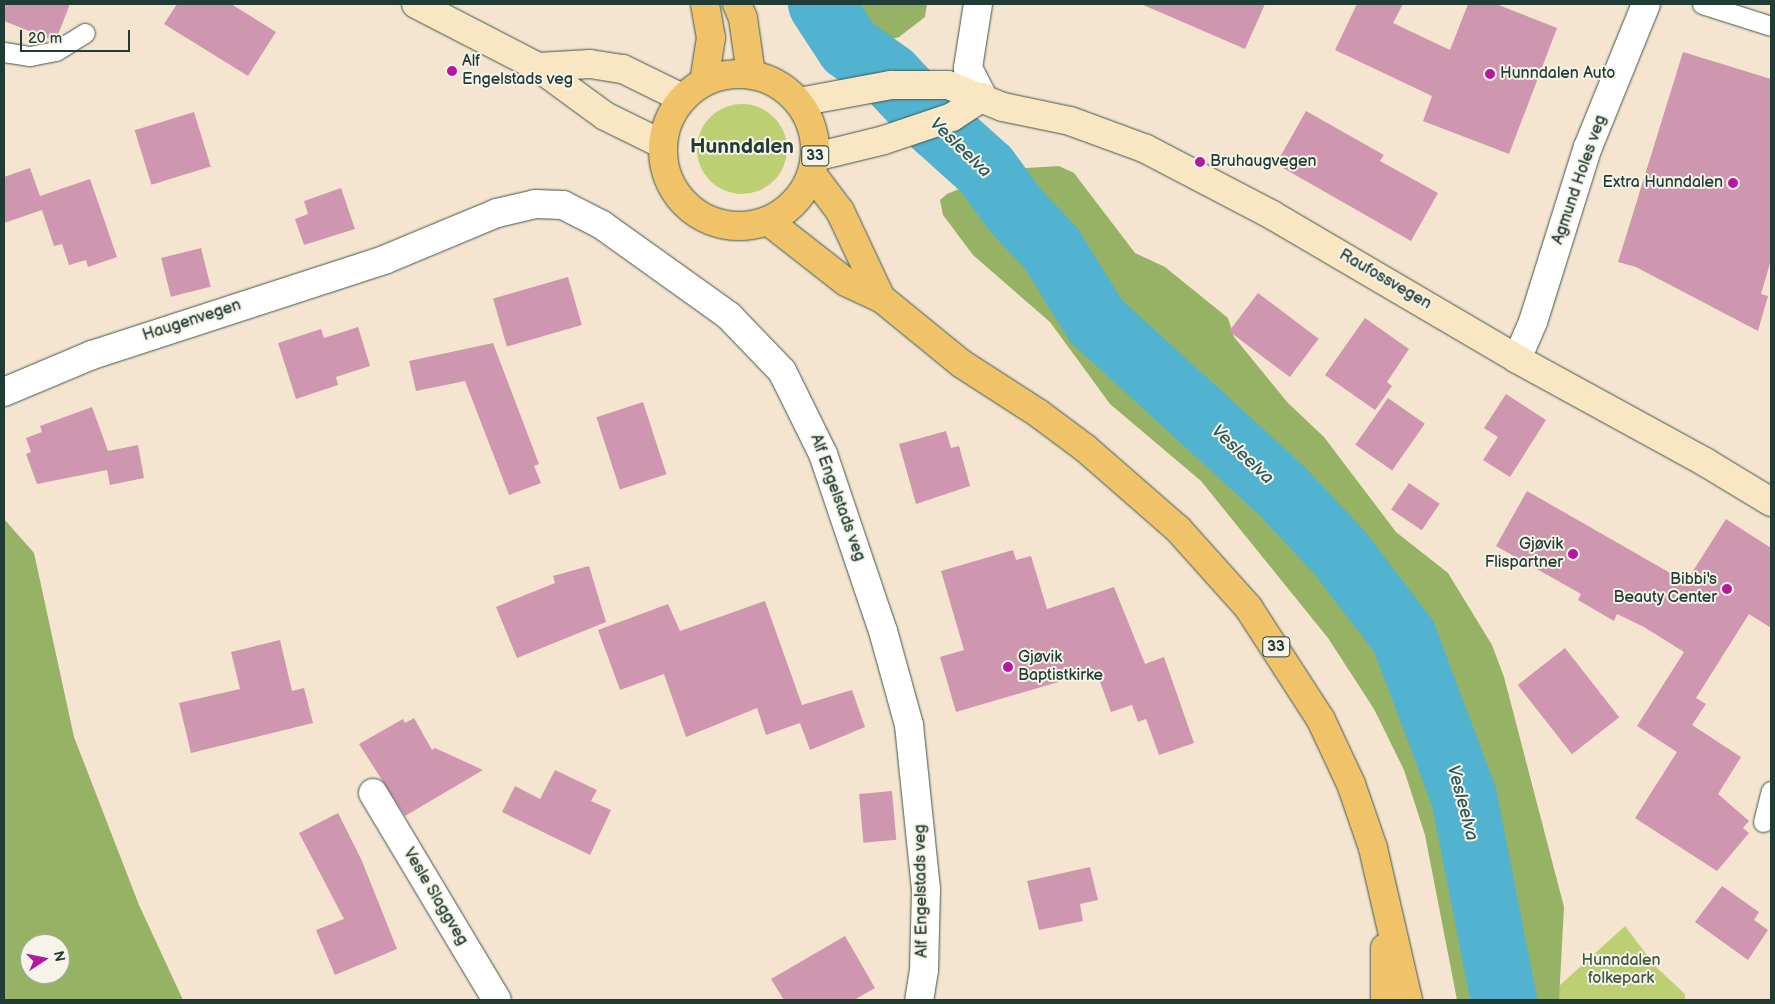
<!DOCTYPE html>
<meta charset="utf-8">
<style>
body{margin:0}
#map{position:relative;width:1775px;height:1004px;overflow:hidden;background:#f5e5d0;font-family:"Balsamiq Sans",sans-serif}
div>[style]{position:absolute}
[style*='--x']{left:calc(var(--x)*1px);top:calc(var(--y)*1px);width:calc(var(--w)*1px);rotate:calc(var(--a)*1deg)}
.green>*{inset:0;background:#bcd073}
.round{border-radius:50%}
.forest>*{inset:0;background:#95b265}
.river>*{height:66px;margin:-33px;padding:0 33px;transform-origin:33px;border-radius:33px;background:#51b3d0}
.building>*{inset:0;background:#cf97af;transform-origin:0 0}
.roads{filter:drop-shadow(0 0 1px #3f564b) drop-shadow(0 0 1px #3f564b)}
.lane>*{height:19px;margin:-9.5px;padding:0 9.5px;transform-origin:9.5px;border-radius:9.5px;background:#fff}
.street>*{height:28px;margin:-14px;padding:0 14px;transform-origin:14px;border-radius:14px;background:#fff}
.secondary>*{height:28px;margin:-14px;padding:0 14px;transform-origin:14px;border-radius:14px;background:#f9e7c3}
.primary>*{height:28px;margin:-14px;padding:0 14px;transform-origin:14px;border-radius:14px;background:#f0c369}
.primary>.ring{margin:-14px;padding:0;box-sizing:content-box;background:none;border:28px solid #f0c369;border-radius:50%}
.dots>*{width:14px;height:14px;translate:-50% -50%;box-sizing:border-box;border:2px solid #f7f3e8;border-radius:50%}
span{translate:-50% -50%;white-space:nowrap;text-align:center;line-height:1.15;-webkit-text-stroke:4px #f7f3e8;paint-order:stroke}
.shield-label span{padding:1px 4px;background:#f7f3e8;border:1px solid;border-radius:4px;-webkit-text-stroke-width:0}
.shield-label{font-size:15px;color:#1f3d34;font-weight:700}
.poi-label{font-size:16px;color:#1f3d34}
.left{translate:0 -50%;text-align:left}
.right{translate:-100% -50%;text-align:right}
.street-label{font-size:16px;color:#1f3d34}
.park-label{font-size:16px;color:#3e5a41}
.water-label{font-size:18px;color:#2c5a5b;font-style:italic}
.district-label{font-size:21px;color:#1f3d34;font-weight:700}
.frame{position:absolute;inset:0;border:5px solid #1f3d34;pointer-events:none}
.north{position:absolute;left:20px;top:934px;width:50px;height:50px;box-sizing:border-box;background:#f7f3e8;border:1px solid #a1aaa0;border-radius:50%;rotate:79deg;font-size:14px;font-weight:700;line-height:20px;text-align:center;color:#1f3d34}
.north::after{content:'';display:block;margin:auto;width:18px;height:22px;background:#b5179e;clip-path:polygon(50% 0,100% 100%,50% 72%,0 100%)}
.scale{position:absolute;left:20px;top:30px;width:110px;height:22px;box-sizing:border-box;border:2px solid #1f3d34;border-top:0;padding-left:6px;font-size:15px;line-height:18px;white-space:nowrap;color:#1f3d34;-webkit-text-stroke:4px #f7f3e8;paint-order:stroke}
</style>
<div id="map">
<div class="green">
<div class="round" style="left:697px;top:104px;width:90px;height:90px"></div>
<div style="clip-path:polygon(1625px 926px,1656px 967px,1685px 994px,1685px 1000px,1547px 1000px,1548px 996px)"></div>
</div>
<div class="forest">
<div style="clip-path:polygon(850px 4px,927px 4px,925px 17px,899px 37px,883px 42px,868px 37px)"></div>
<div style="clip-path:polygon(1059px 166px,1074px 173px,1135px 253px,1165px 267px,1228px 318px,1234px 337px,1288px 403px,1324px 437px,1396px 532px,1448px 573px,1492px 645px,1504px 677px,1564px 907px,1559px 1000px,1457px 1000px,1425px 835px,1404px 770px,1374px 709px,1328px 638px,1201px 481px,1110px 404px,1050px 322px,973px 255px,943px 215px,940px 200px,947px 194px,978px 181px,1026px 168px)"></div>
<div style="clip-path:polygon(evenodd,4px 519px,34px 553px,74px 737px,139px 905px,183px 1000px,4px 1000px,4px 519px,30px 944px,60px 944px,60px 974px,30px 974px,30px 944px)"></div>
</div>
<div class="river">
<div style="--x:821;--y:4;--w:51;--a:56.9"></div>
<div style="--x:849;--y:47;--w:50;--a:35.3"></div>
<div style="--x:890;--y:76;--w:67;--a:46.8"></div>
<div style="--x:936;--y:125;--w:67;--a:42"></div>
<div style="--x:986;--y:170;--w:51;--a:53.8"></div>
<div style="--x:1016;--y:211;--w:51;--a:46.6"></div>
<div style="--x:1051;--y:248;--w:86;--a:58.3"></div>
<div style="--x:1096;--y:321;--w:252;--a:42.4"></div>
<div style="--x:1282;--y:491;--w:85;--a:46.9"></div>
<div style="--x:1340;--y:553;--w:106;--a:52.7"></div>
<div style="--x:1404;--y:637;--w:171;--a:69.4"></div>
<div style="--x:1464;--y:797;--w:207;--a:78.9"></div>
</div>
<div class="building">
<div style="clip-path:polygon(4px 4px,70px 4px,57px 37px,52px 40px,4px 21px)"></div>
<div style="clip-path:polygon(177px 4px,231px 4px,276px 32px,248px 76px,164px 24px)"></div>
<div style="clip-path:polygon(1141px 4px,1265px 4px,1245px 49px)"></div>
<div style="clip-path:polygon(1357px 4px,1403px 4px,1393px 23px,1450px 50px,1468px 4px,1496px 4px,1557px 28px,1509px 154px,1423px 121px,1432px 96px,1335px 50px)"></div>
<div style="clip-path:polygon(1683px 52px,1771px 79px,1771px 260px,1761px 294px,1768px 296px,1758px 331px,1636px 267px,1618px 262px)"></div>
<div style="clip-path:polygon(1306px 111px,1384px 155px,1380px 161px,1438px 193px,1411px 241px,1276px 164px)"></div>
<div style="left:194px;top:112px;width:57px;height:62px;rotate:73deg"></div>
<div style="clip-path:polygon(30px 168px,40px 196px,90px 179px,117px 257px,88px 267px,86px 260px,69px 265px,62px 244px,54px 246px,42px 210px,4px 223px,4px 177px)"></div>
<div style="clip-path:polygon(341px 188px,355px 229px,304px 245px,295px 219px,308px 214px,304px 201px)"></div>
<div style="left:201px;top:248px;width:40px;height:41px;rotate:76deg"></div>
<div style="left:568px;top:277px;width:50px;height:78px;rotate:74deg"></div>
<div style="left:1258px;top:293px;width:76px;height:48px;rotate:37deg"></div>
<div style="clip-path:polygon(1365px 318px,1409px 349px,1387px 382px,1392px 386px,1375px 410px,1325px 375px)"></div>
<div style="clip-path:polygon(358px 327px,370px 366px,336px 377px,338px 385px,296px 399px,278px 343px,321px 329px,324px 338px)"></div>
<div style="clip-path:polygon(493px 343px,539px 464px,534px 466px,541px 483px,509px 495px,465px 381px,416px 391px,409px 361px)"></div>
<div style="clip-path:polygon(1506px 394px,1546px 420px,1510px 477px,1483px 460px,1498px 437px,1484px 428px)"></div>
<div style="left:1388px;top:398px;width:45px;height:57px;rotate:35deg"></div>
<div style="left:643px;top:402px;width:76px;height:49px;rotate:72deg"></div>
<div style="clip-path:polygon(92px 407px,108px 451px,138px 445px,144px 478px,110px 485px,107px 470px,37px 484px,26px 454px,31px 452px,26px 438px,42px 432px,40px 426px)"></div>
<div style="clip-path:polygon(946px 431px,951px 448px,959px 446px,970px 486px,916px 504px,899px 444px)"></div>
<div style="left:1409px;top:483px;width:37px;height:32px;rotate:34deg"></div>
<div style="clip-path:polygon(1527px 491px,1686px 582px,1726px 519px,1771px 548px,1771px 628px,1749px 614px,1696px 698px,1706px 704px,1692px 725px,1741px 757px,1718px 794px,1749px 821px,1743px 828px,1749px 833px,1717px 871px,1635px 818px,1677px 752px,1637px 726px,1684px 652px,1644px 627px,1617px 614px,1614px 621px,1578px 600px,1581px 594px,1496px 546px)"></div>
<div style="clip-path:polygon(1013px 550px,1016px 560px,1031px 556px,1047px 609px,1114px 587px,1145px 664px,1164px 657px,1194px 743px,1159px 755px,1146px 719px,1138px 722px,1132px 705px,1111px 712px,1096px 671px,956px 712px,940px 657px,964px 650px,941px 571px)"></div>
<div style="clip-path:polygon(589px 566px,606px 622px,517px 658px,496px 607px,555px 583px,553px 576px)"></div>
<div style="clip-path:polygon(765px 601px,802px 705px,852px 690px,865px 727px,810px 750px,800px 723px,766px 735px,757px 708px,686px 737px,664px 674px,620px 690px,598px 630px,668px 604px,680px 631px)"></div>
<div style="clip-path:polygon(280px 640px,292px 691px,304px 688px,313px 723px,191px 753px,179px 703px,240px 689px,231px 652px)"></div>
<div style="left:1565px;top:648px;width:88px;height:60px;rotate:52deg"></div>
<div style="clip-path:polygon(414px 718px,432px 750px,435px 748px,483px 770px,405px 816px,359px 744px,403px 719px,405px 723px)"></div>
<div style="clip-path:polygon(555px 770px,597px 790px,591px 801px,611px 810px,590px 855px,502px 812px,515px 786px,540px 799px)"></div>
<div style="left:892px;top:791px;width:49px;height:33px;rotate:85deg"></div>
<div style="clip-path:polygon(338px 813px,362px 861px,397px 949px,335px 975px,316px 930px,344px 919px,299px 833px)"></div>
<div style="clip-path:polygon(1090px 867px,1098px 900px,1080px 904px,1083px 921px,1039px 930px,1027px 881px)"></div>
<div style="clip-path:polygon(1722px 886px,1759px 912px,1754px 920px,1768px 930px,1748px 960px,1695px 922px)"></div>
<div style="clip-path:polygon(845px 936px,875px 988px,854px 1000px,784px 1000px,771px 979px)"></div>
</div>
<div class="roads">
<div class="lane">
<div style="--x:1702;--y:4;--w:72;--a:17.7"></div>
<div style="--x:4;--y:52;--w:26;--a:9"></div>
<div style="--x:30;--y:56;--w:26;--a:-11"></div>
<div style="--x:56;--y:51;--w:34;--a:-32"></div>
<div style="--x:1763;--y:822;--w:32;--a:-76"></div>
</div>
<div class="street">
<div style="--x:978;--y:4;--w:65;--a:98.9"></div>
<div style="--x:968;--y:68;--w:33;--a:63"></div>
<div style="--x:1517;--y:359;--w:40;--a:-66.6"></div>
<div style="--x:1533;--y:322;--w:183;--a:-72.6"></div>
<div style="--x:1588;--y:147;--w:154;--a:-67.9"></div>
<div style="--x:4;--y:392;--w:95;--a:-22.8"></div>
<div style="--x:92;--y:355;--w:307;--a:-18"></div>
<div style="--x:384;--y:260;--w:122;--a:-22.6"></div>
<div style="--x:497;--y:213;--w:39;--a:-13"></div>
<div style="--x:535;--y:204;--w:28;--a:2"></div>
<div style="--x:563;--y:205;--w:44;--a:27.1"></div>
<div style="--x:602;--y:225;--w:156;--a:35.6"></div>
<div style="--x:729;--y:316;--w:76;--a:46.1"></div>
<div style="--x:782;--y:371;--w:93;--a:63.7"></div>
<div style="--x:823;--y:454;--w:187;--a:71.3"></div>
<div style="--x:883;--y:631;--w:98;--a:74.5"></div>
<div style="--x:909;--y:725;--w:165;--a:84.1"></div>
<div style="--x:926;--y:889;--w:81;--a:91.4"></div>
<div style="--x:924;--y:970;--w:30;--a:99"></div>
<div style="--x:373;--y:793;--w:241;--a:59.1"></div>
</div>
<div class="secondary">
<div style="--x:416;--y:4;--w:137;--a:27.3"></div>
<div style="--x:538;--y:67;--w:83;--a:36.2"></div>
<div style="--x:605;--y:116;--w:64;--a:26.2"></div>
<div style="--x:538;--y:67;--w:52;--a:-3.3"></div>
<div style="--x:590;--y:64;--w:33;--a:9"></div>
<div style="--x:623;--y:69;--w:66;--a:26.2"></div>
<div style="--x:799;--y:102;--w:94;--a:-10.5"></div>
<div style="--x:891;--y:85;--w:57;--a:0"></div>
<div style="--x:948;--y:85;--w:59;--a:21.8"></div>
<div style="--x:1003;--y:107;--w:68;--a:11.8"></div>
<div style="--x:1070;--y:121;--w:81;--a:20.2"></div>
<div style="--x:1146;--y:149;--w:142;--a:27.6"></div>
<div style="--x:1272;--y:215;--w:284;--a:30.4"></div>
<div style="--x:1517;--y:359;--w:214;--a:28.7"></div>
<div style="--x:1705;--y:462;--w:77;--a:31.2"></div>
<div style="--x:815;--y:157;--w:71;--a:-13.8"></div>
<div style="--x:884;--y:140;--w:72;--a:-18.7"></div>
<div style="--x:952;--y:117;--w:37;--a:-33"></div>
</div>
<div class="primary">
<div style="--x:737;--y:4;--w:15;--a:67"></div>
<div style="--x:743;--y:18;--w:57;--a:81.9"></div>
<div class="ring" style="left:663px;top:74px;width:124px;height:124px"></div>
<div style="--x:704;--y:82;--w:45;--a:-81"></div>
<div style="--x:711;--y:38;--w:35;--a:-100"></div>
<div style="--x:812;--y:174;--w:46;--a:52.9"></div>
<div style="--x:840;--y:211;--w:96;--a:64.8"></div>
<div style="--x:768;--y:221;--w:99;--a:38"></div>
<div style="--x:846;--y:282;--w:38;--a:25"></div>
<div style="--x:881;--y:298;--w:104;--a:39.2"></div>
<div style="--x:962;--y:364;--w:90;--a:32.8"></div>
<div style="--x:1038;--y:413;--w:59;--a:36.7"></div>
<div style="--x:1085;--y:448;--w:123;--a:41.1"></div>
<div style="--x:1178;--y:529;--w:105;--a:48.1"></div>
<div style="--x:1248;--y:607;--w:135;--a:57.1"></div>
<div style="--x:1321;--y:720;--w:71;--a:64.9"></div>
<div style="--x:1351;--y:784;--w:68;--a:71"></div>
<div style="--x:1373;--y:848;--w:156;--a:77"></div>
<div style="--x:1385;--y:948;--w:52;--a:90"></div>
</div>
</div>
<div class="dots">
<div style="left:452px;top:71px;background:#b5179e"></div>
<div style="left:1490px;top:74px;background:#b5179e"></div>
<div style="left:1200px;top:162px;background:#b5179e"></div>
<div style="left:1733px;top:183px;background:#b5179e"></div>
<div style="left:1573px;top:554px;background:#b5179e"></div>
<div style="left:1727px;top:589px;background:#b5179e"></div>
<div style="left:1008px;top:667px;background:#b5179e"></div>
</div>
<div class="shield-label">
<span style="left:815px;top:156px">33</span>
<span style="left:1276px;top:647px">33</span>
</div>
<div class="poi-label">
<span class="left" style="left:462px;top:71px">Alf<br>Engelstads veg</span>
<span class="left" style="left:1500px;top:74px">Hunndalen Auto</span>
<span class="left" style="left:1210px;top:162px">Bruhaugvegen</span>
<span class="right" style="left:1723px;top:183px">Extra Hunndalen</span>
<span class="right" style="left:1563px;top:554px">Gjøvik<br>Flispartner</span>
<span class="right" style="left:1717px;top:589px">Bibbi's<br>Beauty Center</span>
<span class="left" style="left:1018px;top:667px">Gjøvik<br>Baptistkirke</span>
</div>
<div class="street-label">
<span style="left:1580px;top:180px;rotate:-71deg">Agmund Holes veg</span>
<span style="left:1385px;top:280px;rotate:30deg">Raufossvegen</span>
<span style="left:192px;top:321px;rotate:-18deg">Haugenvegen</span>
<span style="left:837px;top:498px;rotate:70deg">Alf Engelstads veg</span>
<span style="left:922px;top:891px;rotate:-91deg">Alf Engelstads veg</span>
<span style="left:435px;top:897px;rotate:59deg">Vesle Slaggveg</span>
</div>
<div class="park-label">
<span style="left:1621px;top:970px">Hunndalen<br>folkepark</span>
</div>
<div class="water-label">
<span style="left:960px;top:148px;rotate:44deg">Vesleelva</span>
<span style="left:1242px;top:455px;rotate:43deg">Vesleelva</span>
<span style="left:1462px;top:803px;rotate:75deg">Vesleelva</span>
</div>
<div class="district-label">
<span style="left:742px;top:147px">Hunndalen</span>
</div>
<div class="frame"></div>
<div class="north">N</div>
<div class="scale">20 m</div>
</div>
